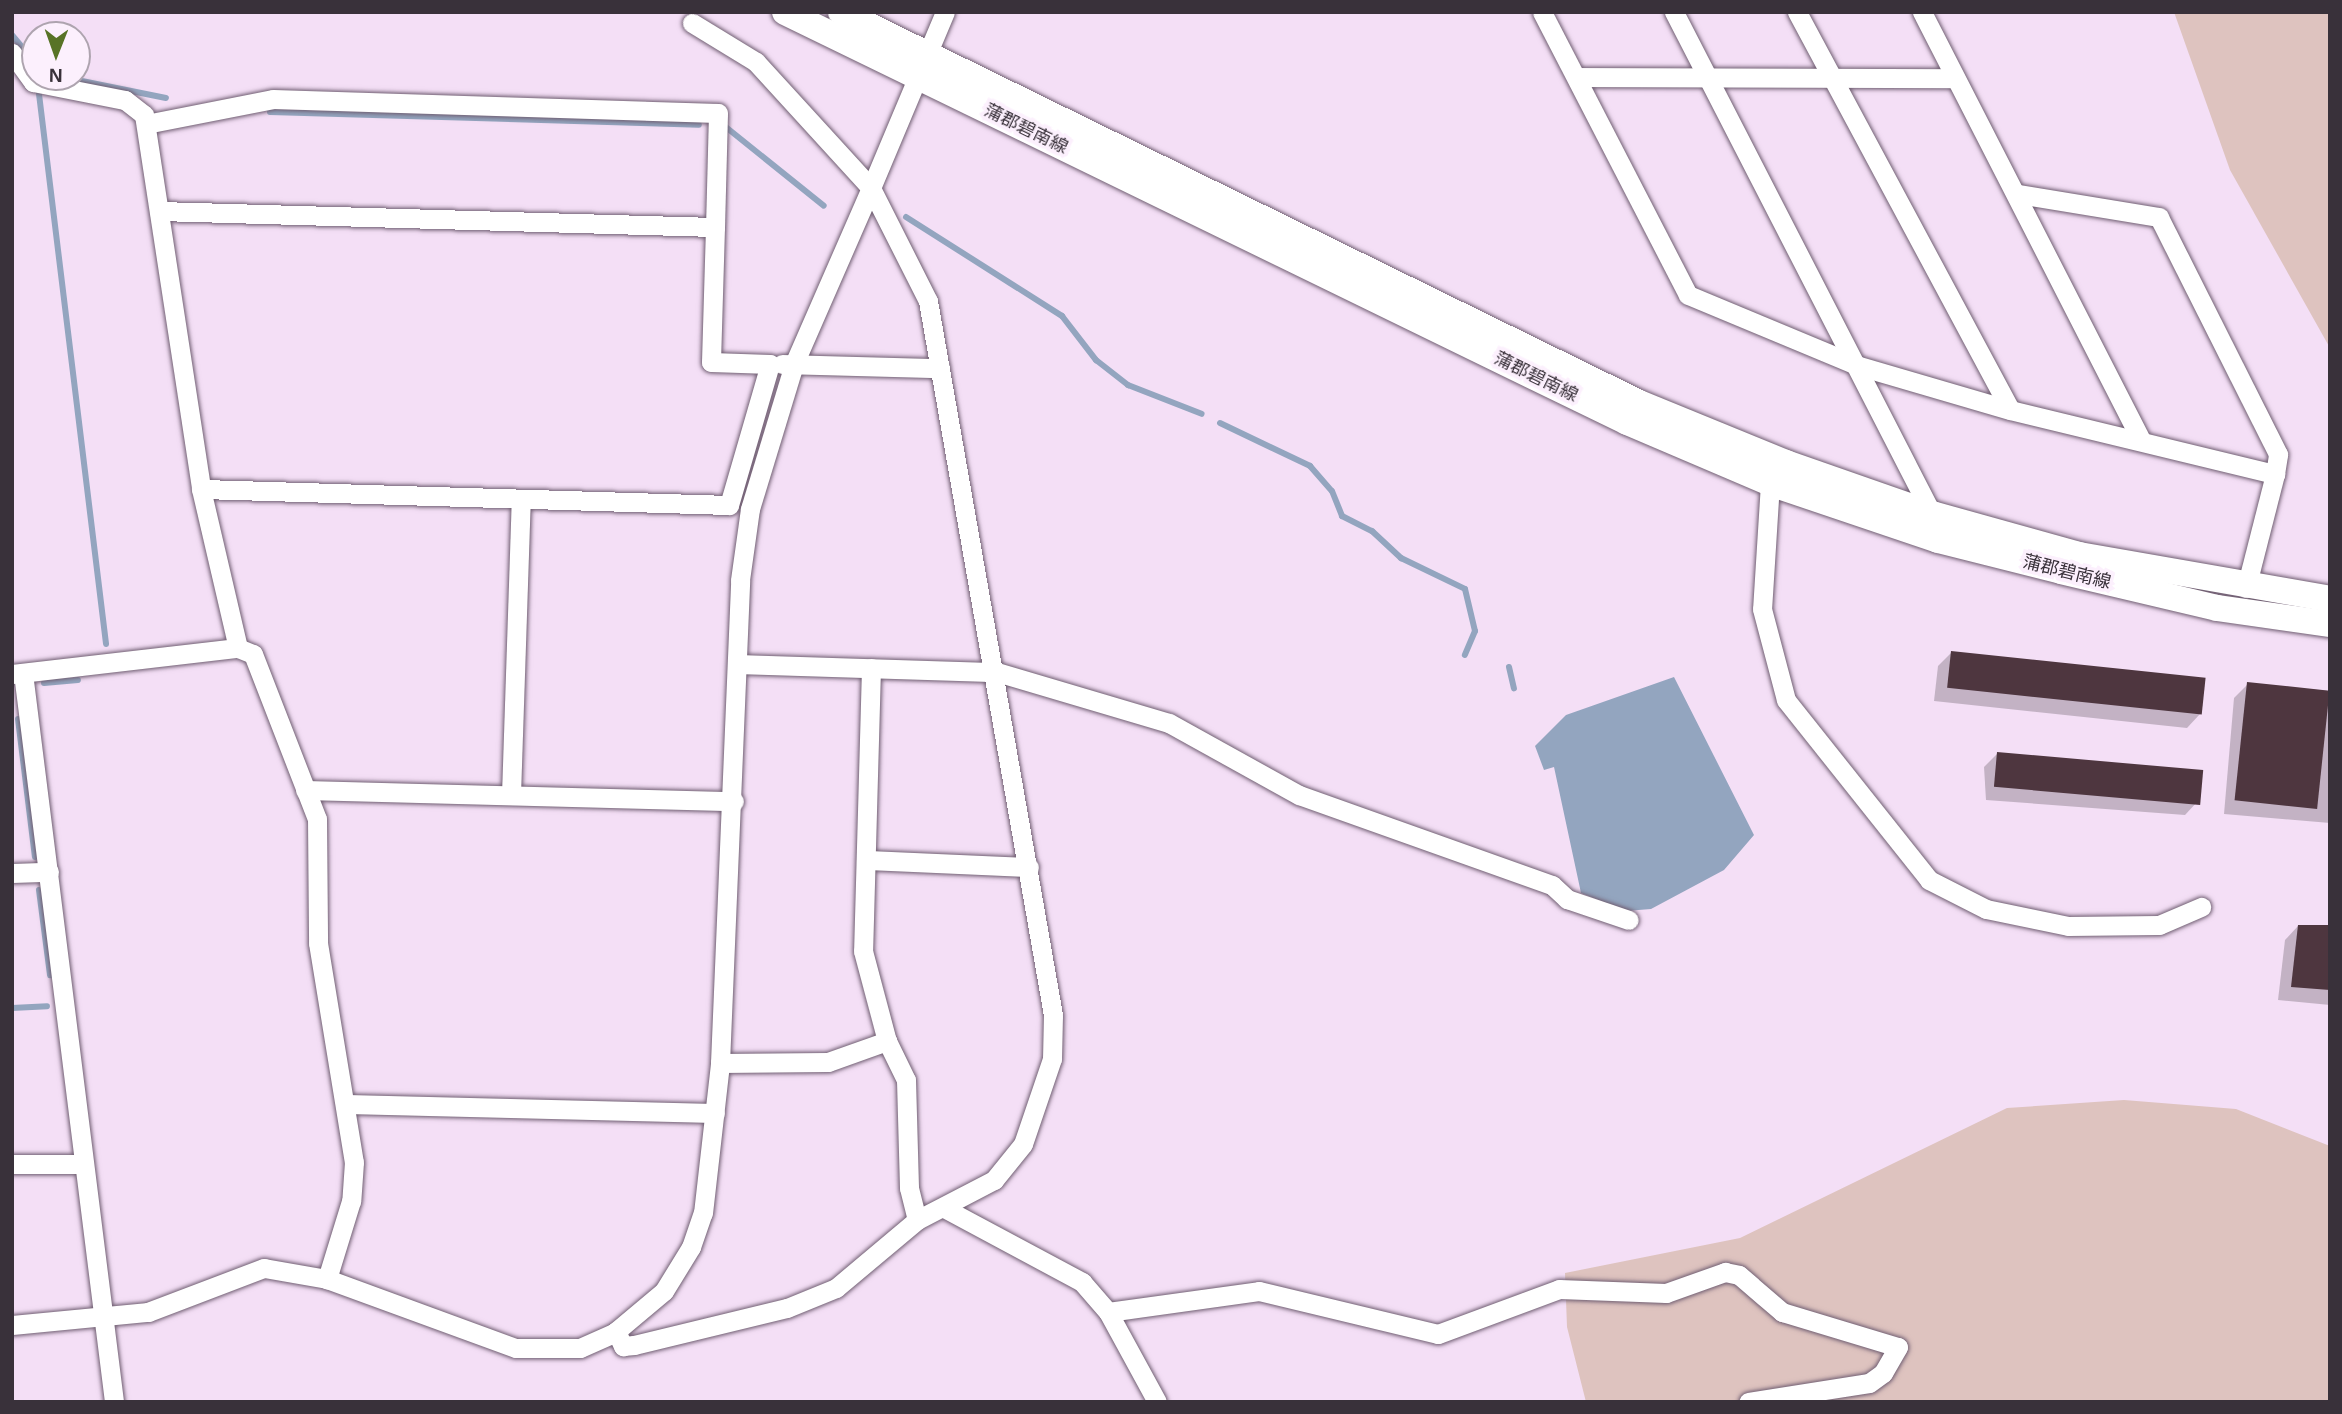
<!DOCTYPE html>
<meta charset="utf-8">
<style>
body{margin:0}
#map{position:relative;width:2342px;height:1414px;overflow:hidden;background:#f4dff6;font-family:Helvetica,"Noto Sans JP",sans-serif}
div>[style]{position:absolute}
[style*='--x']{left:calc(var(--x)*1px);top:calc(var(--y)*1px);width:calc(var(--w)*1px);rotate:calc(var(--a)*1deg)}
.green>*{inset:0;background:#dec3bf}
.water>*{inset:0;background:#93a5bf}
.shadow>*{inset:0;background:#0003}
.stream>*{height:6px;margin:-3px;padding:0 3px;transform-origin:3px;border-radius:3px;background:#93a5bf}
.building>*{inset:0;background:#4e363f;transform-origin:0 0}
.roads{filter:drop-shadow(0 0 2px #705e72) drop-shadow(0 0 2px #705e72)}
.minor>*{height:19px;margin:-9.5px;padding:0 9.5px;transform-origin:9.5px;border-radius:9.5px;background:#fff}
.major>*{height:26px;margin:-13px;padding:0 13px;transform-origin:13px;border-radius:13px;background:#fff}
span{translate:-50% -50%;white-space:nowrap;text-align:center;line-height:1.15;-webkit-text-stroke:7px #fcf0fd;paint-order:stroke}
.street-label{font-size:18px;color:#39313a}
.frame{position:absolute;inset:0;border:14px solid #39313a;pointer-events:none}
.north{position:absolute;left:21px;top:21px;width:70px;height:70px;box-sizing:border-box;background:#fcf0fd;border:2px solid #aea4af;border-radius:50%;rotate:181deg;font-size:19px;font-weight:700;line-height:28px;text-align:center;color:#39313a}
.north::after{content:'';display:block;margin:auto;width:24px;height:32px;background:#587326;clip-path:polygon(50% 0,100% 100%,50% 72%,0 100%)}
</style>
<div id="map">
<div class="green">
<div style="clip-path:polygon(2174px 12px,2330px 12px,2330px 348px,2230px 170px)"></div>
<div style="clip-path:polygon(2124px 1100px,2236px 1109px,2330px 1146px,2330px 1402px,1586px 1402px,1567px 1327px,1565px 1273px,1740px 1238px,2007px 1108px)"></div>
</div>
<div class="water">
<div style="clip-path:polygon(1674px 677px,1754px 835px,1724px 870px,1651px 909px,1626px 911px,1581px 893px,1554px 767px,1544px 770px,1535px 746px,1566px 715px)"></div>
</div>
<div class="shadow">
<div style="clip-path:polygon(1951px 653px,2200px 714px,2187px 728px,1934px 701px,1938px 666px)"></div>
<div style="clip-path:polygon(2248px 684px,2330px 691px,2330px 823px,2224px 814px,2234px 698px)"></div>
<div style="clip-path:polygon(1998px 753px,2198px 801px,2185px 815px,1986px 800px,1984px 767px)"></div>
<div style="clip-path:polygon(2298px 926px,2330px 927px,2330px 1005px,2278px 1000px,2285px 940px)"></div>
</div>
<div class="stream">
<div style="--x:12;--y:35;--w:35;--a:50"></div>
<div style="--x:62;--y:77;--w:106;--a:11.4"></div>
<div style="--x:39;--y:94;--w:554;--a:83.05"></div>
<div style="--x:270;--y:112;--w:429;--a:1.7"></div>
<div style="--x:727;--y:128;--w:124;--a:38.8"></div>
<div style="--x:906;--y:217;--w:185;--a:32.4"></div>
<div style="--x:1062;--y:316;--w:56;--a:52.3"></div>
<div style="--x:1096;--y:360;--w:41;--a:38"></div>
<div style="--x:1128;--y:385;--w:79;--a:21.4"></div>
<div style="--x:1220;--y:423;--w:100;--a:25.5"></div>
<div style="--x:1310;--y:466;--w:33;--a:49"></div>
<div style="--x:1332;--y:491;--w:27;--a:68"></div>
<div style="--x:1342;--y:516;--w:34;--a:27"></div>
<div style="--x:1372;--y:531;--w:40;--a:43"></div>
<div style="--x:1401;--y:558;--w:71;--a:25.8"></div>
<div style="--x:1465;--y:589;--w:43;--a:76.6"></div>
<div style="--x:1475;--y:631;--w:26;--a:113"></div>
<div style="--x:1509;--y:667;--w:22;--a:77"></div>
<div style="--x:44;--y:683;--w:34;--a:-5"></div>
<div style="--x:18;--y:719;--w:139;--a:83"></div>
<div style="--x:39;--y:890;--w:86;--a:82.6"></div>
<div style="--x:12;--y:1008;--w:35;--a:-3"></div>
</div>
<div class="building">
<div style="left:1951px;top:651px;width:256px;height:37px;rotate:6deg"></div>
<div style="left:2247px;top:682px;width:83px;height:119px;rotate:6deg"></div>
<div style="left:1997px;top:752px;width:207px;height:35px;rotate:5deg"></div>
<div style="clip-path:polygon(2298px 925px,2330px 925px,2330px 990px,2291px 987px)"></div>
</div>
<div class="roads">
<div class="minor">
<div style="--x:1542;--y:12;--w:318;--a:62.7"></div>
<div style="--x:1688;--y:295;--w:182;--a:22.6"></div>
<div style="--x:1856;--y:365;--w:160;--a:16.3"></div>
<div style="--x:2010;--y:410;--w:273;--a:13.6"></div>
<div style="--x:2275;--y:474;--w:20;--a:-81"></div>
<div style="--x:2278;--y:454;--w:265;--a:-116.7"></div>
<div style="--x:2159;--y:217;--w:143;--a:-170.7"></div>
<div style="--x:1674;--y:12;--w:564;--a:62.8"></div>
<div style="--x:1797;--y:12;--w:451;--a:61.8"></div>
<div style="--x:1922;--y:12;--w:481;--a:62.9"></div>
<div style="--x:12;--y:53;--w:36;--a:54"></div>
<div style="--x:33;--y:82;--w:94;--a:11.1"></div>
<div style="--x:125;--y:100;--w:24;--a:38"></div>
<div style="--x:144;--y:115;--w:378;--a:81.3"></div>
<div style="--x:201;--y:489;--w:163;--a:76.9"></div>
<div style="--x:1577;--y:77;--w:378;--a:0.2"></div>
<div style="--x:146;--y:124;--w:129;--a:-11.1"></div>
<div style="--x:273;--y:99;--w:445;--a:1.8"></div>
<div style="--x:718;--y:113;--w:114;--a:91.5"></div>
<div style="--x:159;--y:211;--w:556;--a:1.65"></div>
<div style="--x:715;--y:227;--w:135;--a:91.7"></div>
<div style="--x:711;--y:362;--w:59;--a:1.9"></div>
<div style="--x:770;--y:364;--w:147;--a:106.2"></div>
<div style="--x:729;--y:505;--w:528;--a:-178.26"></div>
<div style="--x:782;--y:364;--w:158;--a:1.5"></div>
<div style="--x:1770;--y:483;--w:126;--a:93.6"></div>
<div style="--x:1762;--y:609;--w:94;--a:75.2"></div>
<div style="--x:1786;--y:700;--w:230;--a:51.5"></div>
<div style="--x:1929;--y:880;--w:64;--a:27"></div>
<div style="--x:1986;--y:909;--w:84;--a:11.7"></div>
<div style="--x:2068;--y:926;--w:91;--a:-0.6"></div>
<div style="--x:2159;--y:925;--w:46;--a:-23.2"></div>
<div style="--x:2246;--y:588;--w:118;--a:-75.7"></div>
<div style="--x:738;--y:664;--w:259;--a:1.8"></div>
<div style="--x:997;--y:672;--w:179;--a:16.5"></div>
<div style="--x:1169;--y:723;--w:149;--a:29"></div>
<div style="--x:1299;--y:795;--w:269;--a:19.6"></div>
<div style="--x:1552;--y:885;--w:21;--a:43"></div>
<div style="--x:1567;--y:899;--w:65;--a:18.7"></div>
<div style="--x:871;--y:668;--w:283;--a:91.6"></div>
<div style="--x:863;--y:951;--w:93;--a:75.1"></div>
<div style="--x:887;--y:1041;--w:43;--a:64"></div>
<div style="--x:906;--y:1080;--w:108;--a:88.4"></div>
<div style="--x:909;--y:1188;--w:33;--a:76"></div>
<div style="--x:23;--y:673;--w:735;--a:82.88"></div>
<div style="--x:12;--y:674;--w:227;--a:-6.6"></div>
<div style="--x:238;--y:648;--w:16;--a:22"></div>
<div style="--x:253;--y:654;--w:177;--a:68.8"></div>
<div style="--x:317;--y:819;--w:124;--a:89.5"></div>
<div style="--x:318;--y:943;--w:222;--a:80.7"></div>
<div style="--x:354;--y:1162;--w:39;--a:94"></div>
<div style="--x:351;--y:1201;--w:82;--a:107.1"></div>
<div style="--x:305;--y:790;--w:429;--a:1.5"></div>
<div style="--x:511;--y:795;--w:296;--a:-88.1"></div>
<div style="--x:866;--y:860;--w:163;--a:2.5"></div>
<div style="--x:12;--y:873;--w:37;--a:-2"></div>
<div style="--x:720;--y:1063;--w:108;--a:-0.5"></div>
<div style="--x:828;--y:1062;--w:63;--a:-19.6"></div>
<div style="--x:346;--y:1104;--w:369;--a:1.4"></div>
<div style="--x:12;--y:1164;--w:71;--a:0"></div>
<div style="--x:944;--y:1208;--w:157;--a:28.2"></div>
<div style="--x:1082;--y:1282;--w:40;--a:49"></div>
<div style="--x:1108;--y:1312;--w:102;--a:61.4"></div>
<div style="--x:1108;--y:1312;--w:152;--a:-7.9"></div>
<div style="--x:1259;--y:1291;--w:184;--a:13.5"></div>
<div style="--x:1438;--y:1334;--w:129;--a:-20.4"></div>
<div style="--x:1559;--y:1289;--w:107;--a:2.1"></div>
<div style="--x:1666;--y:1293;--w:63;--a:-19.6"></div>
<div style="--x:1725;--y:1272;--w:14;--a:12"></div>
<div style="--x:1739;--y:1275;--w:57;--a:40.7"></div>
<div style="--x:1782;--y:1312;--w:121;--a:16.8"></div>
<div style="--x:1898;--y:1347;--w:30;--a:120"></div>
<div style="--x:1883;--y:1373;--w:17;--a:144"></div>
<div style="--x:1869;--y:1383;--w:122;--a:171.1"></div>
<div style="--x:12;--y:1325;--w:137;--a:-5.5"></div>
<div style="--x:148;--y:1312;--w:124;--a:-20.8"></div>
<div style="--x:264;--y:1268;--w:64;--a:9.9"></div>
<div style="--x:327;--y:1279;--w:201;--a:20.1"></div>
<div style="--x:516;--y:1348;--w:64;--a:0"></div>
<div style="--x:580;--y:1348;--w:37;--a:-24"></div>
<div style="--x:614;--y:1333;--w:65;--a:-40"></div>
<div style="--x:664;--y:1291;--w:52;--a:-58.5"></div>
<div style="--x:691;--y:1247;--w:36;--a:-71"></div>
<div style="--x:703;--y:1213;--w:151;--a:-83.5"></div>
<div style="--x:720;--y:1063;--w:483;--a:-87.6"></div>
<div style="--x:740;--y:580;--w:72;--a:-82"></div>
<div style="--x:750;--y:509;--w:152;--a:-73.1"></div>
<div style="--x:794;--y:364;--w:192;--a:-66.4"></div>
<div style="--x:871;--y:188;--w:171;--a:-132.4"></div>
<div style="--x:756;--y:62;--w:75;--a:-148.6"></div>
<div style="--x:616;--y:1331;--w:17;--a:65"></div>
<div style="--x:623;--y:1346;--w:11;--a:-5"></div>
<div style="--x:634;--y:1345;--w:157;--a:-13.6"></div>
<div style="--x:787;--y:1308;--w:53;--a:-22.2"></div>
<div style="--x:836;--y:1288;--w:106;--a:-40"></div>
<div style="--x:917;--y:1220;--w:87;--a:-27.5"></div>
<div style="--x:994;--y:1180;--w:46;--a:-51.1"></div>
<div style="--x:1023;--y:1144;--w:90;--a:-71.2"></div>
<div style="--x:1052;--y:1059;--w:44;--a:-88.7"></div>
<div style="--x:1053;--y:1015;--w:725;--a:-99.93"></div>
<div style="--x:928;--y:301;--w:127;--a:-116.8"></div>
<div style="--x:871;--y:188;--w:191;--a:-67.2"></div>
</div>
<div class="major">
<div style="--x:785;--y:12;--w:937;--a:25.96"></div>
<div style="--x:1627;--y:422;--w:155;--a:23.1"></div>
<div style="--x:1770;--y:483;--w:177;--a:18.7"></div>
<div style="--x:1938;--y:540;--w:127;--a:14.1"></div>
<div style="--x:2061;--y:571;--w:160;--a:13.3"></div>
<div style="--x:2217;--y:608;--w:114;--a:8.1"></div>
<div style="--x:841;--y:12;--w:889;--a:26.1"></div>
<div style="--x:1639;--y:403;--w:159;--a:22.2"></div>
<div style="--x:1786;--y:463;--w:155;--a:19.3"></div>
<div style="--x:1932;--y:514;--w:153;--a:15.6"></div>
<div style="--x:2079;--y:555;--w:255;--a:9.9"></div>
</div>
</div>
<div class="street-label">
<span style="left:1026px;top:129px;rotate:26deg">蒲郡碧南線</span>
<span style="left:1536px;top:377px;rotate:26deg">蒲郡碧南線</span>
<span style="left:2067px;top:572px;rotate:14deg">蒲郡碧南線</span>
</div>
<div class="frame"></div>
<div class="north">N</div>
</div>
